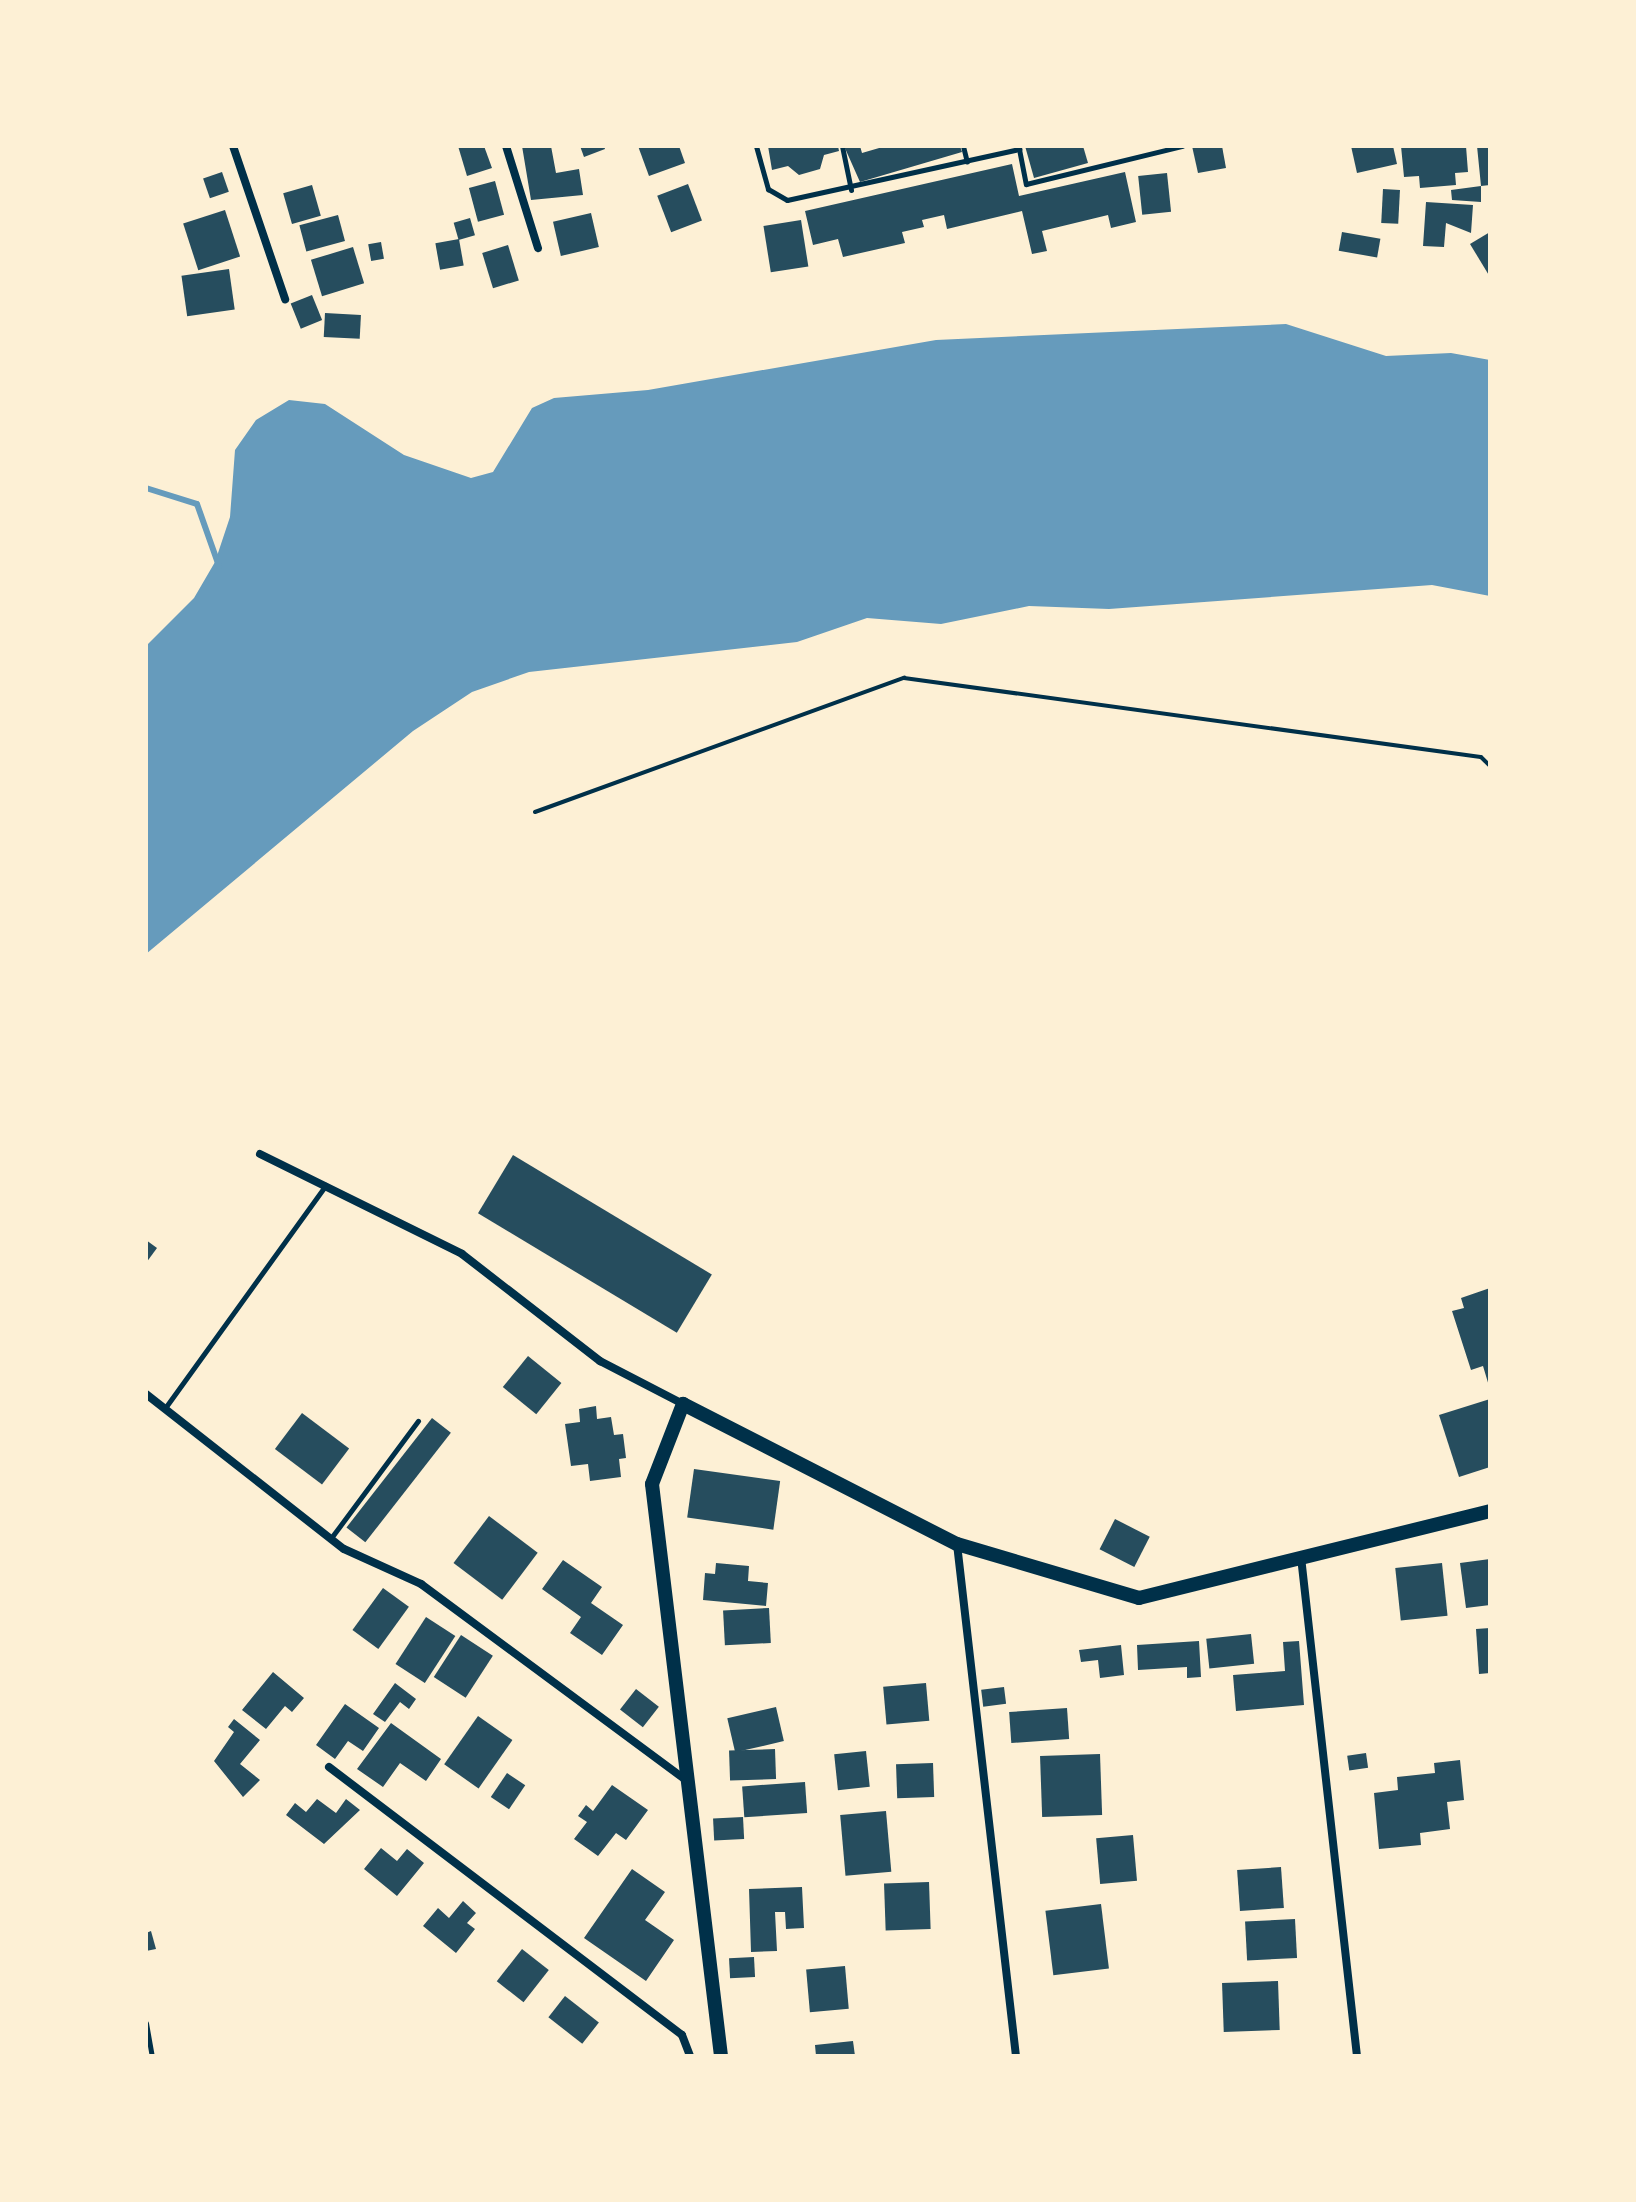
<!DOCTYPE html>
<style>
body{margin:0}
#map{position:relative;width:1636px;height:2202px;overflow:hidden;background:#fdf0d5;font-family:"Noto Sans",sans-serif}
div>[style]{position:absolute}
[style*='--x']{left:calc(var(--x)*1px);top:calc(var(--y)*1px);width:calc(var(--w)*1px);rotate:calc(var(--a)*1deg)}
.water>*{inset:0;background:#669bbc}
.stream>*{height:6px;margin:-3px;padding:0 3px;transform-origin:3px;border-radius:3px;background:#669bbc}
.building>*{inset:0;background:#264d5e;transform-origin:0 0}
.path>*{height:4px;margin:-2px;padding:0 2px;transform-origin:2px;border-radius:2px;background:#003049}
.service>*{height:5px;margin:-2.5px;padding:0 2.5px;transform-origin:2.5px;border-radius:2.5px;background:#003049}
.minor>*{height:8px;margin:-4px;padding:0 4px;transform-origin:4px;border-radius:4px;background:#003049}
.tertiary>*{height:14px;margin:-7px;padding:0 7px;transform-origin:7px;border-radius:7px;background:#003049}
span{translate:-50% -50%;white-space:nowrap;text-align:center;line-height:1.15;-webkit-text-stroke:8px #fdf0d5;paint-order:stroke}
.frame{position:absolute;inset:0;border:148px solid #fdf0d5;pointer-events:none}
</style>
<div id="map">
<div class="water">
<div style="clip-path:polygon(1286px 324px,1386px 356px,1451px 353px,1490px 360px,1490px 596px,1432px 585px,1109px 609px,1029px 606px,941px 624px,867px 618px,797px 642px,529px 672px,472px 692px,413px 731px,146px 954px,146px 646px,194px 598px,215px 562px,230px 517px,235px 450px,256px 420px,289px 400px,325px 404px,404px 455px,471px 478px,493px 472px,532px 408px,554px 398px,648px 390px,936px 340px)"></div>
</div>
<div class="stream">
<div style="--x:146;--y:488;--w:53;--a:17.4"></div>
<div style="--x:197;--y:504;--w:66;--a:70.5"></div>
</div>
<div class="building">
<div style="clip-path:polygon(458px 146px,484px 146px,492px 168px,467px 176px)"></div>
<div style="clip-path:polygon(522px 146px,551px 146px,556px 173px,579px 169px,583px 195px,531px 200px)"></div>
<div style="clip-path:polygon(580px 146px,604px 146px,605px 149px,584px 157px)"></div>
<div style="clip-path:polygon(638px 146px,679px 146px,685px 163px,649px 176px)"></div>
<div style="clip-path:polygon(768px 146px,838px 146px,839px 151px,824px 155px,820px 169px,799px 175px,788px 166px,772px 170px)"></div>
<div style="clip-path:polygon(844px 146px,860px 146px,862px 153px,886px 146px,960px 146px,962px 152px,860px 182px)"></div>
<div style="clip-path:polygon(1025px 146px,1083px 146px,1088px 163px,1034px 178px)"></div>
<div style="clip-path:polygon(1192px 146px,1222px 146px,1226px 168px,1198px 173px)"></div>
<div style="clip-path:polygon(1351px 146px,1393px 146px,1397px 164px,1357px 173px)"></div>
<div style="clip-path:polygon(1401px 146px,1466px 146px,1468px 172px,1455px 173px,1456px 185px,1420px 188px,1419px 176px,1404px 177px)"></div>
<div style="clip-path:polygon(1477px 146px,1490px 146px,1490px 185px,1481px 186px,1481px 202px,1452px 200px,1451px 190px,1481px 186px)"></div>
<div style="clip-path:polygon(1012px 164px,1019px 196px,1125px 172px,1136px 222px,1111px 228px,1108px 215px,1042px 231px,1047px 251px,1032px 254px,1022px 211px,947px 229px,944px 215px,922px 220px,924px 227px,902px 232px,905px 243px,843px 257px,838px 239px,813px 245px,805px 211px)"></div>
<div style="left:222px;top:172px;width:21px;height:20px;rotate:71deg"></div>
<div style="left:1167px;top:173px;width:39px;height:29px;rotate:84deg"></div>
<div style="left:495px;top:181px;width:35px;height:27px;rotate:75deg"></div>
<div style="left:688px;top:184px;width:39px;height:33px;rotate:69deg"></div>
<div style="left:312px;top:185px;width:32px;height:30px;rotate:74deg"></div>
<div style="left:1383px;top:189px;width:17px;height:34px;rotate:3deg"></div>
<div style="clip-path:polygon(1426px 202px,1473px 205px,1471px 233px,1446px 223px,1444px 247px,1423px 246px)"></div>
<div style="left:225px;top:210px;width:49px;height:44px;rotate:72deg"></div>
<div style="left:591px;top:213px;width:35px;height:39px;rotate:77deg"></div>
<div style="left:338px;top:215px;width:27px;height:40px;rotate:75deg"></div>
<div style="left:470px;top:218px;width:18px;height:17px;rotate:74deg"></div>
<div style="left:801px;top:220px;width:47px;height:38px;rotate:81deg"></div>
<div style="left:1342px;top:232px;width:39px;height:19px;rotate:10deg"></div>
<div style="clip-path:polygon(1490px 232px,1490px 277px,1470px 244px)"></div>
<div style="left:459px;top:239px;width:27px;height:24px;rotate:80deg"></div>
<div style="left:381px;top:242px;width:17px;height:13px;rotate:80deg"></div>
<div style="left:508px;top:245px;width:37px;height:27px;rotate:73deg"></div>
<div style="left:353px;top:247px;width:38px;height:44px;rotate:73deg"></div>
<div style="left:229px;top:269px;width:41px;height:48px;rotate:82deg"></div>
<div style="left:312px;top:295px;width:27px;height:23px;rotate:68deg"></div>
<div style="left:325px;top:313px;width:36px;height:24px;rotate:3deg"></div>
<div style="left:513px;top:1155px;width:232px;height:68px;rotate:31deg"></div>
<div style="clip-path:polygon(146px 1240px,157px 1248px,146px 1263px)"></div>
<div style="clip-path:polygon(1490px 1288px,1490px 1386px,1489px 1386px,1483px 1366px,1471px 1370px,1452px 1311px,1464px 1308px,1461px 1298px)"></div>
<div style="left:528px;top:1356px;width:43px;height:40px;rotate:39deg"></div>
<div style="clip-path:polygon(1490px 1399px,1490px 1467px,1459px 1477px,1439px 1415px)"></div>
<div style="clip-path:polygon(596px 1406px,597px 1419px,611px 1417px,614px 1435px,623px 1434px,626px 1458px,619px 1459px,621px 1477px,590px 1481px,588px 1464px,571px 1466px,565px 1424px,580px 1422px,579px 1409px)"></div>
<div style="left:302px;top:1413px;width:59px;height:45px;rotate:37deg"></div>
<div style="left:432px;top:1418px;width:24px;height:139px;rotate:38deg"></div>
<div style="left:694px;top:1469px;width:87px;height:49px;rotate:8deg"></div>
<div style="left:489px;top:1516px;width:61px;height:59px;rotate:37deg"></div>
<div style="left:1115px;top:1519px;width:39px;height:34px;rotate:27deg"></div>
<div style="clip-path:polygon(1490px 1559px,1490px 1605px,1466px 1608px,1460px 1563px)"></div>
<div style="clip-path:polygon(563px 1560px,602px 1587px,591px 1603px,623px 1625px,602px 1655px,570px 1633px,581px 1617px,542px 1589px)"></div>
<div style="clip-path:polygon(716px 1563px,749px 1566px,748px 1581px,768px 1583px,766px 1606px,703px 1600px,705px 1573px,715px 1574px)"></div>
<div style="left:1442px;top:1563px;width:53px;height:47px;rotate:84deg"></div>
<div style="left:383px;top:1588px;width:32px;height:52px;rotate:36deg"></div>
<div style="left:769px;top:1608px;width:35px;height:46px;rotate:87deg"></div>
<div style="left:426px;top:1617px;width:35px;height:56px;rotate:33deg"></div>
<div style="clip-path:polygon(1490px 1628px,1490px 1673px,1479px 1674px,1476px 1629px)"></div>
<div style="left:1251px;top:1634px;width:30px;height:45px;rotate:84deg"></div>
<div style="left:461px;top:1635px;width:38px;height:50px;rotate:33deg"></div>
<div style="clip-path:polygon(1199px 1641px,1201px 1677px,1187px 1678px,1187px 1667px,1138px 1670px,1137px 1645px)"></div>
<div style="clip-path:polygon(1299px 1641px,1304px 1705px,1236px 1711px,1233px 1675px,1285px 1671px,1283px 1642px)"></div>
<div style="clip-path:polygon(1121px 1645px,1124px 1675px,1100px 1678px,1098px 1660px,1081px 1662px,1079px 1650px)"></div>
<div style="clip-path:polygon(273px 1672px,304px 1698px,292px 1712px,285px 1706px,266px 1729px,242px 1710px)"></div>
<div style="clip-path:polygon(395px 1683px,416px 1699px,409px 1709px,400px 1702px,385px 1722px,373px 1714px)"></div>
<div style="left:926px;top:1683px;width:38px;height:43px;rotate:85deg"></div>
<div style="left:1004px;top:1687px;width:17px;height:23px;rotate:83deg"></div>
<div style="left:636px;top:1689px;width:29px;height:26px;rotate:38deg"></div>
<div style="clip-path:polygon(345px 1704px,379px 1728px,363px 1751px,348px 1741px,335px 1759px,316px 1745px)"></div>
<div style="left:776px;top:1707px;width:35px;height:50px;rotate:77deg"></div>
<div style="left:1067px;top:1708px;width:31px;height:58px;rotate:86deg"></div>
<div style="left:478px;top:1716px;width:42px;height:59px;rotate:35deg"></div>
<div style="clip-path:polygon(234px 1719px,260px 1740px,240px 1764px,260px 1780px,243px 1797px,214px 1761px,234px 1732px,228px 1727px)"></div>
<div style="clip-path:polygon(391px 1723px,441px 1759px,426px 1781px,400px 1763px,383px 1787px,357px 1769px)"></div>
<div style="left:775px;top:1749px;width:30px;height:46px;rotate:88deg"></div>
<div style="left:866px;top:1751px;width:36px;height:32px;rotate:84deg"></div>
<div style="left:1366px;top:1753px;width:15px;height:19px;rotate:82deg"></div>
<div style="left:1100px;top:1754px;width:61px;height:60px;rotate:88deg"></div>
<div style="clip-path:polygon(1460px 1760px,1464px 1800px,1447px 1802px,1450px 1829px,1420px 1833px,1421px 1845px,1379px 1849px,1374px 1793px,1398px 1790px,1397px 1777px,1435px 1773px,1434px 1763px)"></div>
<div style="left:933px;top:1763px;width:34px;height:37px;rotate:88deg"></div>
<div style="left:507px;top:1773px;width:22px;height:29px;rotate:34deg"></div>
<div style="left:805px;top:1782px;width:31px;height:63px;rotate:86deg"></div>
<div style="clip-path:polygon(612px 1785px,648px 1810px,626px 1840px,616px 1833px,598px 1856px,574px 1839px,587px 1822px,578px 1816px,586px 1805px,593px 1811px)"></div>
<div style="clip-path:polygon(317px 1799px,336px 1813px,346px 1799px,360px 1810px,324px 1844px,286px 1815px,295px 1803px,306px 1812px)"></div>
<div style="left:886px;top:1811px;width:61px;height:46px;rotate:85deg"></div>
<div style="left:743px;top:1817px;width:22px;height:30px;rotate:87deg"></div>
<div style="left:1133px;top:1835px;width:46px;height:37px;rotate:85deg"></div>
<div style="clip-path:polygon(381px 1848px,397px 1861px,407px 1849px,424px 1863px,397px 1896px,364px 1869px)"></div>
<div style="left:1281px;top:1867px;width:41px;height:44px;rotate:86deg"></div>
<div style="clip-path:polygon(632px 1869px,665px 1892px,645px 1920px,674px 1940px,646px 1981px,584px 1938px)"></div>
<div style="left:929px;top:1882px;width:47px;height:45px;rotate:88deg"></div>
<div style="clip-path:polygon(802px 1887px,804px 1928px,786px 1929px,785px 1912px,775px 1912px,777px 1951px,751px 1952px,749px 1889px)"></div>
<div style="clip-path:polygon(463px 1901px,476px 1913px,467px 1923px,475px 1929px,456px 1953px,423px 1926px,438px 1908px,449px 1918px)"></div>
<div style="left:1101px;top:1904px;width:65px;height:56px;rotate:83deg"></div>
<div style="left:1295px;top:1919px;width:39px;height:50px;rotate:87deg"></div>
<div style="clip-path:polygon(151px 1931px,156px 1949px,146px 1951px,146px 1933px)"></div>
<div style="left:522px;top:1949px;width:34px;height:41px;rotate:38deg"></div>
<div style="left:754px;top:1957px;width:20px;height:25px;rotate:87deg"></div>
<div style="left:845px;top:1966px;width:43px;height:39px;rotate:85deg"></div>
<div style="left:1278px;top:1981px;width:49px;height:56px;rotate:88deg"></div>
<div style="left:565px;top:1996px;width:43px;height:27px;rotate:38deg"></div>
<div style="clip-path:polygon(853px 2041px,855px 2056px,816px 2056px,815px 2045px)"></div>
</div>
<div class="path">
<div style="--x:535;--y:812;--w:393;--a:-20"></div>
<div style="--x:904;--y:678;--w:582;--a:7.8"></div>
<div style="--x:1481;--y:757;--w:13;--a:45"></div>
</div>
<div class="service">
<div style="--x:756;--y:146;--w:45;--a:74.4"></div>
<div style="--x:768;--y:189;--w:22;--a:30"></div>
<div style="--x:787;--y:200;--w:238;--a:-12.4"></div>
<div style="--x:1019;--y:149;--w:36;--a:79"></div>
<div style="--x:1026;--y:184;--w:161;--a:-13.7"></div>
<div style="--x:842;--y:146;--w:45;--a:78.4"></div>
<div style="--x:963;--y:146;--w:16;--a:76"></div>
<div style="--x:165;--y:1408;--w:275;--a:-54.2"></div>
<div style="--x:331;--y:1538;--w:146;--a:-53.4"></div>
<div style="--x:146;--y:2023;--w:34;--a:80"></div>
</div>
<div class="minor">
<div style="--x:233;--y:146;--w:162;--a:71.2"></div>
<div style="--x:506;--y:146;--w:107;--a:72.6"></div>
<div style="--x:260;--y:1154;--w:225;--a:26.3"></div>
<div style="--x:462;--y:1254;--w:175;--a:37.8"></div>
<div style="--x:600;--y:1361;--w:93;--a:27.4"></div>
<div style="--x:146;--y:1394;--w:251;--a:38.1"></div>
<div style="--x:344;--y:1549;--w:85;--a:24.4"></div>
<div style="--x:421;--y:1584;--w:328;--a:36.5"></div>
<div style="--x:957;--y:1544;--w:515;--a:83.43"></div>
<div style="--x:1301;--y:1557;--w:502;--a:83.6"></div>
<div style="--x:329;--y:1767;--w:443;--a:37.2"></div>
<div style="--x:682;--y:2035;--w:22;--a:69"></div>
</div>
<div class="tertiary">
<div style="--x:721;--y:2056;--w:576;--a:-96.88"></div>
<div style="--x:652;--y:1484;--w:86;--a:-68.8"></div>
<div style="--x:683;--y:1404;--w:308;--a:27.1"></div>
<div style="--x:957;--y:1544;--w:190;--a:16.5"></div>
<div style="--x:1139;--y:1598;--w:362;--a:-13.9"></div>
</div>
<div class="frame"></div>
</div>
